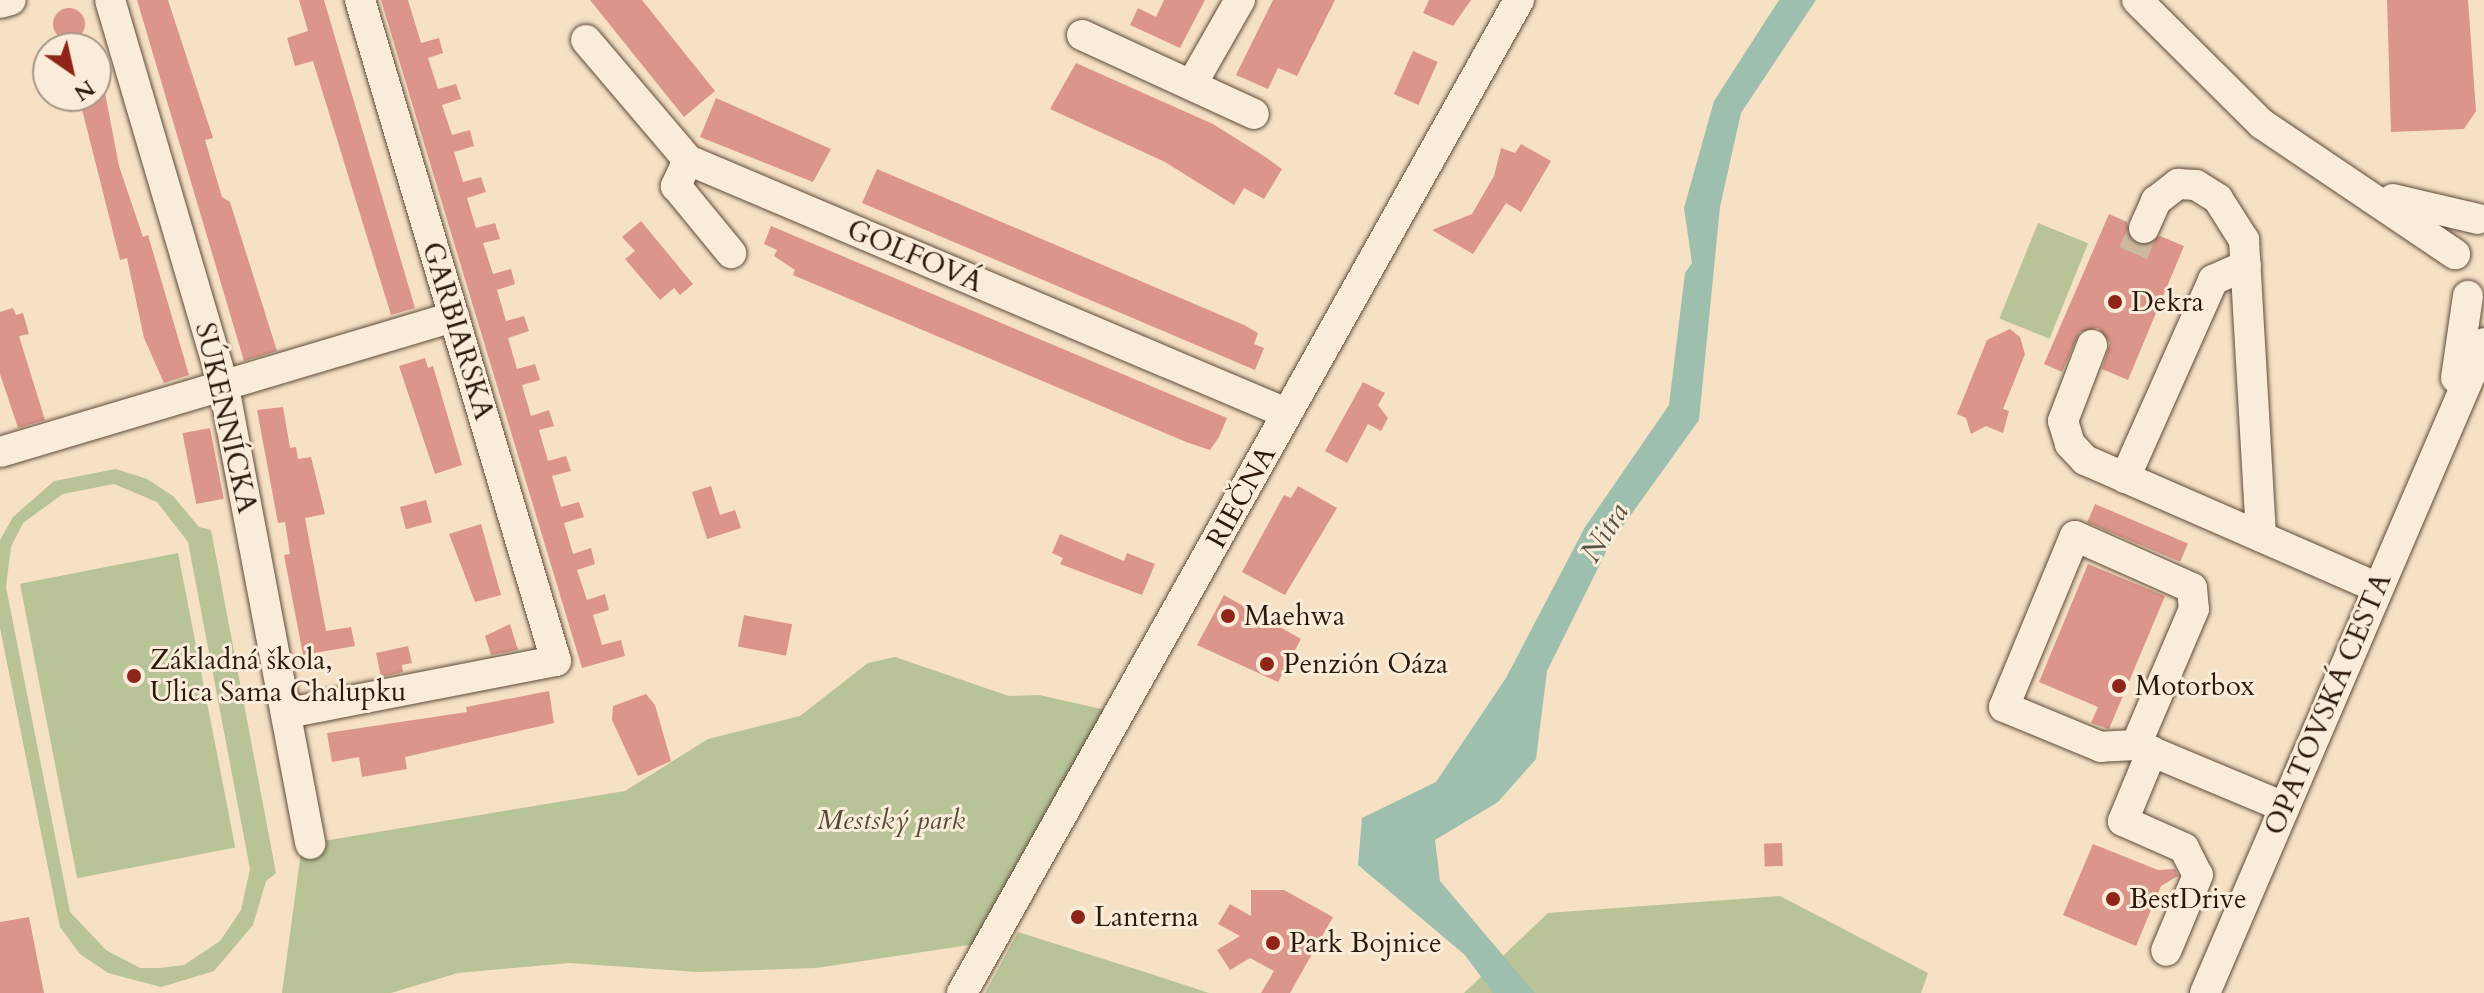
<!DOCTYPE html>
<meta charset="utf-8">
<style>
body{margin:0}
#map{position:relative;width:2484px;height:993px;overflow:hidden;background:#f6e1c5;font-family:Cardo,serif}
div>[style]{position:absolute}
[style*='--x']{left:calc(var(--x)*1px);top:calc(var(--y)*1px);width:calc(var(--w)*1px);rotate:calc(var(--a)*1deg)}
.green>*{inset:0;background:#b8c398;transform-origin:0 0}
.water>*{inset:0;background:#9ebeae}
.building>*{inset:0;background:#dc958a;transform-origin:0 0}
.round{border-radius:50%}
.minor-tunnel>*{height:30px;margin-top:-15px;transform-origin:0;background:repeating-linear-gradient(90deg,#ceb9a0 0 30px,transparent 0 45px)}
.roads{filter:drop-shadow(0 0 2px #5e4b3a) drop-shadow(0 0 2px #5e4b3a)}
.minor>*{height:30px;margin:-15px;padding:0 15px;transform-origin:15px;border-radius:15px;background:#f9ecd9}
.dots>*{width:22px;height:22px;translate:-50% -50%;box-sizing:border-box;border:4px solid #f9ecd9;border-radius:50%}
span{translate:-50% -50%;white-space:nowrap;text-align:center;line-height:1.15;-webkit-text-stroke:6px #f9ecd9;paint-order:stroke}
.street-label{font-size:28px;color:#2c190b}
.poi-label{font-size:28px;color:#2c190b}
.left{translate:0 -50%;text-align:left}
.park-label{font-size:28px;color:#564c35;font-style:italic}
.water-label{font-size:30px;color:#545344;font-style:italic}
.north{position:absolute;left:32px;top:32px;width:80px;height:80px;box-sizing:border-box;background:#f9ecd9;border:2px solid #a79887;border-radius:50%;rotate:146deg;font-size:22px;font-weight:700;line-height:32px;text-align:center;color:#2c190b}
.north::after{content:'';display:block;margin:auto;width:28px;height:36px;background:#8f2418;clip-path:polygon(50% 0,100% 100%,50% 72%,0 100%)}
</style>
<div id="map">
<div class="green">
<div style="left:2038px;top:223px;width:54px;height:103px;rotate:22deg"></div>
<div style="clip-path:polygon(evenodd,116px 469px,147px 479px,173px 496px,199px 527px,211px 530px,276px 873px,266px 881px,253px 925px,214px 971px,161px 987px,108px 973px,80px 954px,60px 927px,0 628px,0 540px,13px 517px,54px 481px,116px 469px,114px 484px,157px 502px,188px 542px,250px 869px,241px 910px,220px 941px,184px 965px,160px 968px,140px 968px,106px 950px,70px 912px,6px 587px,11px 547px,23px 523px,63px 494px,114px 484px)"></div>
<div style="left:178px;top:553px;width:300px;height:161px;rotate:79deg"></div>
<div style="clip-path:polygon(895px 657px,1009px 696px,1039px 695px,1106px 710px,976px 944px,816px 968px,698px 972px,569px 963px,458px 973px,391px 993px,282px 993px,301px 852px,323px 841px,625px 791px,708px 739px,800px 716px,868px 663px)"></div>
<div style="clip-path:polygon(1780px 896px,1928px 973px,1921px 993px,1464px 993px,1548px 913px)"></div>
<div style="clip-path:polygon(1018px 932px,1148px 973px,1209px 993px,985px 993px)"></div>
</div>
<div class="water">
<div style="clip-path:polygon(1779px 0,1816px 0,1741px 113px,1720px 207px,1699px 420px,1610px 544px,1547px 671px,1536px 759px,1498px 802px,1435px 840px,1440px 881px,1535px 993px,1493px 993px,1465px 955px,1358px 865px,1362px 818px,1436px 782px,1506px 678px,1585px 527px,1669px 405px,1685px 273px,1692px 263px,1684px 208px,1714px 101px)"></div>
</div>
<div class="building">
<div style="clip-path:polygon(137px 0,168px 0,213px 138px,205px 140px,222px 197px,230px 202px,277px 351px,244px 361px)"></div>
<div style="clip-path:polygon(299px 0,324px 0,415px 308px,391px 315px,313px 61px,295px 66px,287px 38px,308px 31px)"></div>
<div style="clip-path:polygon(381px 0,408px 0,421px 43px,439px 38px,443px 53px,428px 58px,438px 89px,456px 84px,461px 99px,442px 105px,452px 135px,470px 130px,474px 146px,454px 152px,463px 182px,481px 177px,486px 192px,467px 198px,476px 228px,495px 223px,500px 239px,483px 243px,493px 274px,511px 269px,515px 284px,497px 290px,506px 321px,524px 316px,529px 331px,508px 338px,517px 369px,535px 364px,540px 380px,522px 385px,531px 416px,549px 410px,554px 426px,539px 430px,548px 461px,566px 456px,571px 471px,552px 476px,561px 507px,579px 502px,584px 517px,564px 523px,573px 554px,591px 548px,595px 564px,577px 570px,587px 600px,605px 594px,609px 610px,593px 615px,602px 645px,621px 640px,625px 656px,582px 668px)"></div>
<div style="clip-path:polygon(590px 0,642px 0,715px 91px,684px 117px)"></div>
<div style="clip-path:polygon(1164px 0,1205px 0,1180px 48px,1130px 25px,1138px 8px,1156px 17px)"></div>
<div style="clip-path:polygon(1273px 0,1335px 0,1297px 76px,1278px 68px,1268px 89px,1236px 75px)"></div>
<div style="clip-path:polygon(1429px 0,1471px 0,1453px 26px,1423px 13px)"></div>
<div style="clip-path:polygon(2387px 0,2468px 0,2476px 111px,2464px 129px,2391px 132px)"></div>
<div class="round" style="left:53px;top:8px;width:32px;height:32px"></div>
<div style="left:1413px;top:51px;width:27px;height:47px;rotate:24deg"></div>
<div style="clip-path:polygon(1076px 63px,1213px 124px,1267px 158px,1282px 169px,1264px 199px,1244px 188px,1234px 205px,1165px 162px,1050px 109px)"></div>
<div style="clip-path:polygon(105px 93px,119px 166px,143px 237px,148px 235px,189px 375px,164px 383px,144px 338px,127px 258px,120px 260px,81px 105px)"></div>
<div style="clip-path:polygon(716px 98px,831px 149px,813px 182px,700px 137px)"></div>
<div style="clip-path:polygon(1521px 144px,1551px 161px,1521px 212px,1506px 203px,1473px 254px,1432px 230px,1472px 214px,1494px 176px,1501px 148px,1515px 153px)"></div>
<div style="clip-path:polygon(877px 169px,1244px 325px,1258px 333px,1254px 344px,1264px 348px,1255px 370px,862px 203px)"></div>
<div style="clip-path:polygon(2109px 214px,2127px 222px,2129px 238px,2137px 245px,2160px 236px,2184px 246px,2128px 380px,2102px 369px,2110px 343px,2098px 328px,2080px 332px,2062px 372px,2044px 364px)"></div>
<div style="clip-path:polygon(641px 221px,693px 284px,680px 295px,674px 288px,660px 300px,625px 259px,635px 251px,622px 237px)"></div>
<div style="clip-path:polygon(771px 226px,1227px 418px,1219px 437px,1210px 450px,1186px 442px,793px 275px,795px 270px,774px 256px,777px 250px,764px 244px)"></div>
<div style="clip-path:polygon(13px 308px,16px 315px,23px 313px,29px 334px,19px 336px,45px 420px,18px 428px,0 374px,0 312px)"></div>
<div style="clip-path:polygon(2010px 329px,2020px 337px,2025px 354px,2003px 409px,2009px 411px,2003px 433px,1986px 426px,1971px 434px,1966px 418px,1957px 414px,1987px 340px)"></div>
<div style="clip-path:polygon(425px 358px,428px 368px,433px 366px,462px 465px,435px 474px,399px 366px)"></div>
<div style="clip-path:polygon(1363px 382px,1385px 393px,1378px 405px,1388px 418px,1381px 431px,1368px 424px,1347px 463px,1325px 451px)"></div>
<div style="clip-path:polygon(283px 407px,290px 448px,296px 447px,298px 459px,311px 457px,325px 514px,305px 518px,326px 631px,351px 627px,355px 646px,303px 655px,284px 555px,290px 554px,285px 522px,278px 523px,257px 410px)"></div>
<div style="left:210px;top:428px;width:72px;height:28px;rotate:79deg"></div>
<div style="clip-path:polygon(711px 486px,720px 515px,735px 510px,741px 528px,707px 539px,692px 492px)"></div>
<div style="clip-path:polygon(1298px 486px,1337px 508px,1285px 595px,1242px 572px,1284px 495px,1291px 498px)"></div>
<div style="left:426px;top:500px;width:23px;height:27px;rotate:75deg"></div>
<div style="left:2095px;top:504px;width:101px;height:20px;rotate:23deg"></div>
<div style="clip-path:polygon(481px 524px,501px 595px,475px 602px,449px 534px)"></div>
<div style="clip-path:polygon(1060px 534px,1124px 561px,1127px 553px,1155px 564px,1142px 595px,1060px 564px,1063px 558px,1052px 553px)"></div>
<div style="clip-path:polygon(2088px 564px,2165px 596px,2109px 729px,2091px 723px,2098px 707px,2039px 682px)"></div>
<div style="clip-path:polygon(1224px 595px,1301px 639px,1278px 682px,1197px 645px)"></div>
<div style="left:744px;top:615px;width:49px;height:32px;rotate:11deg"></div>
<div style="clip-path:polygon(510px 624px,518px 650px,491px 655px,485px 636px)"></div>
<div style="clip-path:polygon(408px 646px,412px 663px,402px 665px,403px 672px,381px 677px,376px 653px)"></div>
<div style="clip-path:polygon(549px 691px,554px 723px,405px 757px,407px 769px,362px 777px,359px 757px,332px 762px,327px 733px,467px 712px,466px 707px)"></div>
<div style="clip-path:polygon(646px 694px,655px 705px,671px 761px,638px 776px,612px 720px,613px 706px)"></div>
<div style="left:1782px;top:843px;width:23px;height:18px;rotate:88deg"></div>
<div style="clip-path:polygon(2093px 844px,2158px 870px,2175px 869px,2178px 876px,2161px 886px,2136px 946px,2063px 915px)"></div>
<div style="clip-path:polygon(1251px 890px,1284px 890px,1333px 917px,1290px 993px,1261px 993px,1274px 971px,1250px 958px,1230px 970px,1217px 950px,1240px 936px,1218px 924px,1230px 904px,1251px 916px)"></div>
<div style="clip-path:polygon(29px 917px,44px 993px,0 993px,0 922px)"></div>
</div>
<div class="minor-tunnel">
<div style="--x:2133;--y:253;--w:27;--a:-66"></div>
</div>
<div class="roads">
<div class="minor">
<div style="--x:110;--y:0;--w:403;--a:73.6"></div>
<div style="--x:224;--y:387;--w:465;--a:79.3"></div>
<div style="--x:2137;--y:0;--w:176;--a:44.8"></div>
<div style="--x:2262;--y:124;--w:233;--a:34"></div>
<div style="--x:0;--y:3;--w:11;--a:-15"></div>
<div style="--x:1082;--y:35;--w:189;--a:24.7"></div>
<div style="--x:586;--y:40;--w:157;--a:49.6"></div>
<div style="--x:688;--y:160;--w:649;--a:22.93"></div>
<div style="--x:1192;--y:84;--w:97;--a:-60.3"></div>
<div style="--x:688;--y:160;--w:29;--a:115"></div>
<div style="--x:676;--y:186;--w:87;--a:50.6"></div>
<div style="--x:2393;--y:199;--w:87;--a:13.2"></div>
<div style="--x:2144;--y:228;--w:30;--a:-66"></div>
<div style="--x:2156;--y:201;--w:28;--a:-38"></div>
<div style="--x:2178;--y:184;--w:18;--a:3"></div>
<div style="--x:2196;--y:185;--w:26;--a:32"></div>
<div style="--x:2218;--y:199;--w:49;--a:57.6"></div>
<div style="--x:2244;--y:240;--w:297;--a:86.7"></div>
<div style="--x:2092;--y:345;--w:81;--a:110.9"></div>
<div style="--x:2063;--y:421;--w:24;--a:73"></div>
<div style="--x:2070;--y:444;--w:22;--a:47"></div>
<div style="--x:2085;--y:460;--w:320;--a:23.6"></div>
<div style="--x:2456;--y:378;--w:83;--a:-81.7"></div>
<div style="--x:0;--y:452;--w:474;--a:-16.6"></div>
<div style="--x:2125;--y:478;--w:217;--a:-66"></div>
<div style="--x:2213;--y:280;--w:36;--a:-24"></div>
<div style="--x:288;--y:713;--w:273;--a:-11"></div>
<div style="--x:556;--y:661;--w:689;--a:-106.52"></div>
<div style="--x:2136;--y:745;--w:35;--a:177"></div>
<div style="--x:2101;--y:747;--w:105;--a:-157.6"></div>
<div style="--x:2004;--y:707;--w:185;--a:-67.5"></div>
<div style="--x:2075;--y:536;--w:128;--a:24"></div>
<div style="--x:2192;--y:588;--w:21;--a:85"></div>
<div style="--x:2194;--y:609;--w:148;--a:113.1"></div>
<div style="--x:2136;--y:745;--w:160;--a:22.7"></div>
<div style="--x:2152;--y:751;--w:76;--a:112.5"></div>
<div style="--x:2123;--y:821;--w:67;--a:23.9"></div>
<div style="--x:2184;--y:848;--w:30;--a:63"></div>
<div style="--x:2198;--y:875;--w:82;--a:112.8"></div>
<div style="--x:962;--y:993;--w:1139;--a:-60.71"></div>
<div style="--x:2205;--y:993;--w:707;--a:-66.77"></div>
</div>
</div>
<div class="dots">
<div style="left:2115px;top:302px;background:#8f2418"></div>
<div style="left:1228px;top:616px;background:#8f2418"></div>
<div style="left:1267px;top:664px;background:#8f2418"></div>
<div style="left:134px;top:676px;background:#8f2418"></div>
<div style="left:2119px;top:686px;background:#8f2418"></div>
<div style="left:2113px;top:899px;background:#8f2418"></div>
<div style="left:1078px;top:917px;background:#8f2418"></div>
<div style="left:1273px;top:943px;background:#8f2418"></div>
</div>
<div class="street-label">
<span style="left:915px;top:256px;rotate:23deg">GOLFOVÁ</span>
<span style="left:458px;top:331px;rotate:73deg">GARBIARSKA</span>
<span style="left:226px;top:418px;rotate:77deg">SÚKENNÍCKA</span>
<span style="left:1241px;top:497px;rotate:-61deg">RIEČNA</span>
<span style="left:2328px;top:704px;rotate:-67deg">OPATOVSKÁ CESTA</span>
</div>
<div class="poi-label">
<span class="left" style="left:2131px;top:302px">Dekra</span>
<span class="left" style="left:1244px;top:616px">Maehwa</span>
<span class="left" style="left:150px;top:676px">Základná škola,<br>Ulica Sama Chalupku</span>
<span class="left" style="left:1283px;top:664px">Penzión Oáza</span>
<span class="left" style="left:2135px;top:686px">Motorbox</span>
<span class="left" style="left:2129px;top:899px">BestDrive</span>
<span class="left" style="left:1094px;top:917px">Lanterna</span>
<span class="left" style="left:1289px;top:943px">Park Bojnice</span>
</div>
<div class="park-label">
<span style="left:891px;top:820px">Mestský park</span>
</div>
<div class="water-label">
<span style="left:1605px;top:533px;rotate:-58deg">Nitra</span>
</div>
<div class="north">N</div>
</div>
